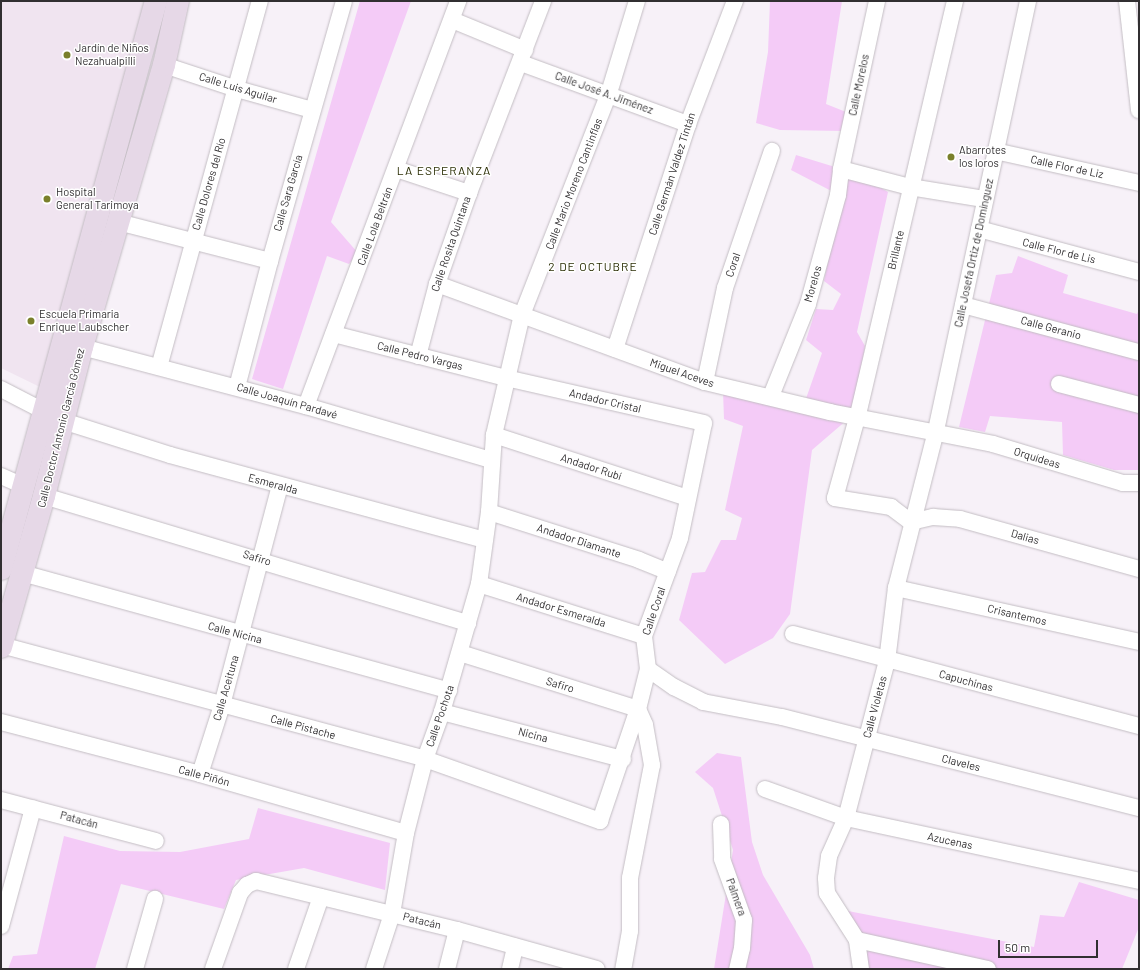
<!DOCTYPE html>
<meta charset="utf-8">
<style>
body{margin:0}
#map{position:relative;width:1140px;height:970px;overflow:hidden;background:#f7f1f8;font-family:Barlow,sans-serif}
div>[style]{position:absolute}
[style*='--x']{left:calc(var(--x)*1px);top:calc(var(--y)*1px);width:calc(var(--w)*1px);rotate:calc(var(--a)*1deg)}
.built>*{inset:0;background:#f0e4f0}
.green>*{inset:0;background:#f4cbf7}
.roads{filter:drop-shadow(0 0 1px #c3bdc3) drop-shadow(0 0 1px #c3bdc3)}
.street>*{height:16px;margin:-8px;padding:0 8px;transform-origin:8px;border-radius:8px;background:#fff}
.secondary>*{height:22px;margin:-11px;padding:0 11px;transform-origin:11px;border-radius:11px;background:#e6d8e7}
.dots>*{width:11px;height:11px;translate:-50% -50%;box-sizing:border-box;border:2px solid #fff;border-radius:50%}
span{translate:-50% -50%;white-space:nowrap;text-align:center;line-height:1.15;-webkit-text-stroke:3px #fff;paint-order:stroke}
.poi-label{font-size:11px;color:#312f31}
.left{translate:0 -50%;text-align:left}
.street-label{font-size:11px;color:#312f31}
.neighbourhood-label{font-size:12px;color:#2c2f06;letter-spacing:1px}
.frame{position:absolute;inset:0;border:2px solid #312f31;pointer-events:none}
.scale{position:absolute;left:998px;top:940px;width:100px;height:18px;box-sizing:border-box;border:2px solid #312f31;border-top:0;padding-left:5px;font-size:12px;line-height:14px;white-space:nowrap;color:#312f31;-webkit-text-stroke:3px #fff;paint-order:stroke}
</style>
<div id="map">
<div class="built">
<div style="clip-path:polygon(1px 1px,149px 1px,42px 388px,1px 368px)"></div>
</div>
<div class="green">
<div style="clip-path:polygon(360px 1px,411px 1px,331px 222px,358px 253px,349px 264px,327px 256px,283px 389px,252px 379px)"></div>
<div style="clip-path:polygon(770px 1px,842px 1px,826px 104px,851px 114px,845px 131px,780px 130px,756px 123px,768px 52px)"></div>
<div style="clip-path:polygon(796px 155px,835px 167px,866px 179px,888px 192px,857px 332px,865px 346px,855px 413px,812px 450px,790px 614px,773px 638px,725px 664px,679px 620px,692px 573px,705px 572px,721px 540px,736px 540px,742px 518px,725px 510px,743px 426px,724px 419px,723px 391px,802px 410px,822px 353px,806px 340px,816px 309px,833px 310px,841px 294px,824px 281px,841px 196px,791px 170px)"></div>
<div style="clip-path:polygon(1018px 256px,1068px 275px,1063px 293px,1137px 314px,1139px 309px,1139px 470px,1114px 470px,1063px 455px,1062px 422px,990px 416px,985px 432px,959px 427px,996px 275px,1012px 273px)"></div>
<div style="clip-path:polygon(717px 753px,741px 757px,752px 842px,763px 875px,810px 955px,814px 969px,714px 969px,733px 850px,713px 788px,695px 772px)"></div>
<div style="clip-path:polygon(258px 808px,390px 843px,385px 890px,304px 868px,236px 880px,224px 909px,121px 884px,95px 969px,8px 969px,13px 956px,37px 954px,64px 836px,120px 851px,180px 852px,249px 839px)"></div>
<div style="clip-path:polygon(1079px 882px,1139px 900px,1139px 927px,1122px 969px,864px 969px,848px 911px,1034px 947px,1040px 915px,1064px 917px)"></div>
</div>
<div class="roads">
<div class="street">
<div style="--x:955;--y:1;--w:428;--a:103.2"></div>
<div style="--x:857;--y:418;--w:83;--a:105.4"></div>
<div style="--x:835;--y:498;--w:57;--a:9.1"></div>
<div style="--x:891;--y:507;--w:25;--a:37"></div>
<div style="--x:911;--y:522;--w:23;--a:-13"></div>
<div style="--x:933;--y:517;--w:27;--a:4"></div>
<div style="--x:960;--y:519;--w:186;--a:15.6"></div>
<div style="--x:1127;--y:1;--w:110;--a:83.7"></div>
<div style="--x:452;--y:20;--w:79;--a:22.3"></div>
<div style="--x:521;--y:63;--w:178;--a:20.1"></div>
<div style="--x:164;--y:65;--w:77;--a:18.2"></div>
<div style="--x:237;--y:89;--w:78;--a:15.6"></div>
<div style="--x:995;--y:151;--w:148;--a:12.5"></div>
<div style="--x:396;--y:169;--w:77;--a:18.2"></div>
<div style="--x:841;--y:169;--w:71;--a:14.6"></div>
<div style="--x:910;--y:187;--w:75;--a:9.2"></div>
<div style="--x:118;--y:222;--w:157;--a:14.4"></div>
<div style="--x:979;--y:229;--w:166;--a:15"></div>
<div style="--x:437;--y:284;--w:285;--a:20.1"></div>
<div style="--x:705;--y:382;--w:129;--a:13.5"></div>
<div style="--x:830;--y:412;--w:166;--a:11.1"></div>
<div style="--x:993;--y:444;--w:136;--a:16.7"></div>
<div style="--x:1123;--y:483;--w:16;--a:0"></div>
<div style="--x:963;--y:305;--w:182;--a:15"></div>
<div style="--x:82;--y:347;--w:232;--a:14.8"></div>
<div style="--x:306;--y:406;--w:193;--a:16.3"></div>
<div style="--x:615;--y:349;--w:237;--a:-72"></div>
<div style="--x:688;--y:124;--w:132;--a:-69.1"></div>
<div style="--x:418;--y:356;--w:74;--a:-75.2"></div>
<div style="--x:437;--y:284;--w:96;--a:-70.6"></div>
<div style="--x:469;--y:193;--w:206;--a:-68.9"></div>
<div style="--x:159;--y:367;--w:380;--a:-74.6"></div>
<div style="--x:705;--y:382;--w:96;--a:-78"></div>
<div style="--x:725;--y:288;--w:145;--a:-71.1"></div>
<div style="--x:1059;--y:384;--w:83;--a:14.7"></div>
<div style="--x:237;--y:387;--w:130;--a:-75.3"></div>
<div style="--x:270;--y:261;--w:270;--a:-74.1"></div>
<div style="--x:1;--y:389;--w:70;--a:27.3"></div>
<div style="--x:63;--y:421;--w:112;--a:17.6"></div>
<div style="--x:170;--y:455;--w:326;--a:15.1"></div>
<div style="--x:771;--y:396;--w:99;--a:-68.1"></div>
<div style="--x:808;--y:304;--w:113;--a:-74.6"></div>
<div style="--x:838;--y:195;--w:26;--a:-83"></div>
<div style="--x:841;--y:169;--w:172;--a:-77.9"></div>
<div style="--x:306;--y:406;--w:433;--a:-69.4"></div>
<div style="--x:494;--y:435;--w:204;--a:18"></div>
<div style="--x:1;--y:476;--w:24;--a:24"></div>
<div style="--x:44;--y:496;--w:443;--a:16.7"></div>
<div style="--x:489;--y:512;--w:157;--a:17.7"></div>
<div style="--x:639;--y:560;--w:31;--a:22"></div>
<div style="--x:22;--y:573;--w:443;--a:15.4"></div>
<div style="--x:479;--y:584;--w:173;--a:17.5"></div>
<div style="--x:896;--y:588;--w:249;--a:12.5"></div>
<div style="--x:793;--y:634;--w:358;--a:14.9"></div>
<div style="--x:1;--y:645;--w:439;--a:15"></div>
<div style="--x:425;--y:759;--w:186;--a:19.5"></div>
<div style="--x:600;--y:821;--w:118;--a:-71.3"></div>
<div style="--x:638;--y:709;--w:41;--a:-76"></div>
<div style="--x:648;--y:669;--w:33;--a:-97"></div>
<div style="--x:644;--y:636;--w:104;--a:-69.8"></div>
<div style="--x:680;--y:538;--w:117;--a:-78.2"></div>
<div style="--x:704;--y:423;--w:203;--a:-167.2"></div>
<div style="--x:506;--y:378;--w:178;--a:-165.7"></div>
<div style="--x:460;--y:653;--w:187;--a:17.5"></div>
<div style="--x:638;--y:709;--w:17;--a:66"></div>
<div style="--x:645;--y:725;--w:41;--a:80.1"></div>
<div style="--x:652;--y:765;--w:115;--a:101"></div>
<div style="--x:630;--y:878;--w:53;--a:90"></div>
<div style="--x:630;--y:931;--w:39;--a:100"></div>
<div style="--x:648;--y:669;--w:32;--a:35"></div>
<div style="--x:674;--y:687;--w:33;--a:27"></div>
<div style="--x:703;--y:702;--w:80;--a:10.8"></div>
<div style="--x:782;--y:717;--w:368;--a:14.3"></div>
<div style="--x:442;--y:712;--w:187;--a:14.6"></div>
<div style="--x:1;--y:722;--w:206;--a:14.6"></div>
<div style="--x:200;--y:774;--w:214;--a:16"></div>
<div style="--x:200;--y:774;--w:72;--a:-72.3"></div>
<div style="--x:222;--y:705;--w:227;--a:-75.2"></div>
<div style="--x:765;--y:789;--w:86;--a:19.7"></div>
<div style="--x:846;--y:818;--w:300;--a:12.1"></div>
<div style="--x:1;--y:800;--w:160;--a:14.8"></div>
<div style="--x:721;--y:824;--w:35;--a:88"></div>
<div style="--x:722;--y:859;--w:65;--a:70.2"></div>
<div style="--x:744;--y:920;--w:28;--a:94"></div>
<div style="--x:742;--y:948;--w:22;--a:103"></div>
<div style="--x:1;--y:926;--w:122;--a:-74.8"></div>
<div style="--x:857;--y:940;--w:134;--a:12.5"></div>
<div style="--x:135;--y:969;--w:73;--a:-74.1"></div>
<div style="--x:213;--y:969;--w:81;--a:-70.4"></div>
<div style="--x:240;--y:893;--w:11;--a:-49"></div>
<div style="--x:247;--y:885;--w:10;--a:-24"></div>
<div style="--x:256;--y:881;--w:207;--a:13.7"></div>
<div style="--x:457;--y:930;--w:145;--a:15.6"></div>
<div style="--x:296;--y:969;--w:76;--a:-70.9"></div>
<div style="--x:374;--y:969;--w:58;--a:-71.9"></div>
<div style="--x:392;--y:914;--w:82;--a:-80.2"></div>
<div style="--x:406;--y:833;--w:76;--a:-75.6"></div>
<div style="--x:425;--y:759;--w:50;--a:-70.1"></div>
<div style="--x:442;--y:712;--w:133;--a:-73.9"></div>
<div style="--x:479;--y:584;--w:73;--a:-82.1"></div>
<div style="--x:489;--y:512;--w:77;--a:-86.3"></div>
<div style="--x:494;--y:435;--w:123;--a:-76.9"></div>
<div style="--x:522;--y:315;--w:238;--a:-68.6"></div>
<div style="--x:609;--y:93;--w:96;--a:-73.1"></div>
<div style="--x:447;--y:969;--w:40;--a:-75.6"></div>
<div style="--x:510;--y:969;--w:23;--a:-77"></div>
<div style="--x:861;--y:969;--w:29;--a:-98"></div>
<div style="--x:857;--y:940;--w:56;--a:-122.6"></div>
<div style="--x:827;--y:893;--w:15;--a:-94"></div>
<div style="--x:826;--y:878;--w:22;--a:-82"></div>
<div style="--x:829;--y:856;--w:42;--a:-65.9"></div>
<div style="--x:846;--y:818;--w:162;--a:-75.4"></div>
<div style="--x:887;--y:661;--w:74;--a:-83"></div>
<div style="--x:896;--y:588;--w:158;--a:-75.7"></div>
<div style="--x:935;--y:435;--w:444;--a:-77.9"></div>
</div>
<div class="secondary">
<div style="--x:1;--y:569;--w:589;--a:-74.74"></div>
<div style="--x:1;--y:647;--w:157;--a:-74.1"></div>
<div style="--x:44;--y:496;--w:154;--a:-75.7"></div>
<div style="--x:82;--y:347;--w:294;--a:-73.8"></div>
<div style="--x:164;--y:65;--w:66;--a:-77.7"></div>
</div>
</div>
<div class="dots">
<div style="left:67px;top:55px;background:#7a802b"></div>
<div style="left:951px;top:157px;background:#7a802b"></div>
<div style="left:47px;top:199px;background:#7a802b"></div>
<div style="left:31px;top:321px;background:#7a802b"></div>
</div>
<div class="poi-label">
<span class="left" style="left:75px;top:55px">Jardín de Niños<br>Nezahualpilli</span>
<span class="left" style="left:959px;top:157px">Abarrotes<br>los loros</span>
<span class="left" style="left:56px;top:199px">Hospital<br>General Tarimoya</span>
<span class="left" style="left:39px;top:321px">Escuela Primaria<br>Enrique Laubscher</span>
</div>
<div class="street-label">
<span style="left:859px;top:85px;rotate:-78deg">Calle Morelos</span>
<span style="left:238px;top:88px;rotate:17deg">Calle Luis Aguilar</span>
<span style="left:604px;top:93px;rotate:20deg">Calle José A. Jiménez</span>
<span style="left:1067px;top:167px;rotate:12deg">Calle Flor de Liz</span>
<span style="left:672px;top:174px;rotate:-72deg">Calle Germán Valdez Tintán</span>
<span style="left:209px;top:184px;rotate:-74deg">Calle Dolores del Río</span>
<span style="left:574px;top:184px;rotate:-69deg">Calle Mario Moreno Cantinflas</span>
<span style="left:288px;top:193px;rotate:-74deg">Calle Sara García</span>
<span style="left:375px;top:226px;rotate:-70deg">Calle Lola Beltrán</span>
<span style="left:451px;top:244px;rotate:-71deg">Calle Rosita Quintana</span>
<span style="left:896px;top:250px;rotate:-77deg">Brillante</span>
<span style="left:1059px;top:251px;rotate:14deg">Calle Flor de Lis</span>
<span style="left:974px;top:253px;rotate:-78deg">Calle Josefa Ortiz de Domínguez</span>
<span style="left:733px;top:265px;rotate:-71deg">Coral</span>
<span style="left:813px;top:284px;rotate:-74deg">Morelos</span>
<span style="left:1051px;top:328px;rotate:15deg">Calle Geranio</span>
<span style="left:420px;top:356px;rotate:14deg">Calle Pedro Vargas</span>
<span style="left:682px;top:373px;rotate:19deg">Miguel Aceves</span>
<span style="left:287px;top:401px;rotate:16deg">Calle Joaquín Pardavé</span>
<span style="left:605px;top:401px;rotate:13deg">Andador Cristal</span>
<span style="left:61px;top:428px;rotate:-76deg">Calle Doctor Antonio García Gómez</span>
<span style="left:1037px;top:458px;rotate:17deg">Orquídeas</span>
<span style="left:591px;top:467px;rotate:18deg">Andador Rubí</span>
<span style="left:273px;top:484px;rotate:15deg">Esmeralda</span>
<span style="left:1025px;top:537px;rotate:16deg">Dalias</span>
<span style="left:579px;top:541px;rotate:18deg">Andador Diamante</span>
<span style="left:257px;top:558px;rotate:17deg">Safiro</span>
<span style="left:561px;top:610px;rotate:17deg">Andador Esmeralda</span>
<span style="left:654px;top:611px;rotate:-71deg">Calle Coral</span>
<span style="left:1017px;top:615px;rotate:13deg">Crisantemos</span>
<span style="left:235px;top:633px;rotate:15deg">Calle Nicina</span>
<span style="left:966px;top:681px;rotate:15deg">Capuchinas</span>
<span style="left:560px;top:685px;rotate:17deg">Safiro</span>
<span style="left:226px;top:688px;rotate:-74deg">Calle Aceituna</span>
<span style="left:875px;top:707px;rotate:-75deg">Calle Violetas</span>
<span style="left:440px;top:716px;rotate:-71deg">Calle Pochota</span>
<span style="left:303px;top:727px;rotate:15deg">Calle Pistache</span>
<span style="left:533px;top:735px;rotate:15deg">Nicina</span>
<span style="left:961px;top:763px;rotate:14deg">Claveles</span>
<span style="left:204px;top:776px;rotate:15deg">Calle Piñón</span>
<span style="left:79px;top:820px;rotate:15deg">Patacán</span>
<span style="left:950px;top:841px;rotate:12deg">Azucenas</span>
<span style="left:736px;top:897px;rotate:70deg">Palmera</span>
<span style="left:422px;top:921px;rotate:14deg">Patacán</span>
</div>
<div class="neighbourhood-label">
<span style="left:444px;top:171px">LA ESPERANZA</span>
<span style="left:593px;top:267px">2 DE OCTUBRE</span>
</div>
<div class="frame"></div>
<div class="scale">50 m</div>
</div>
